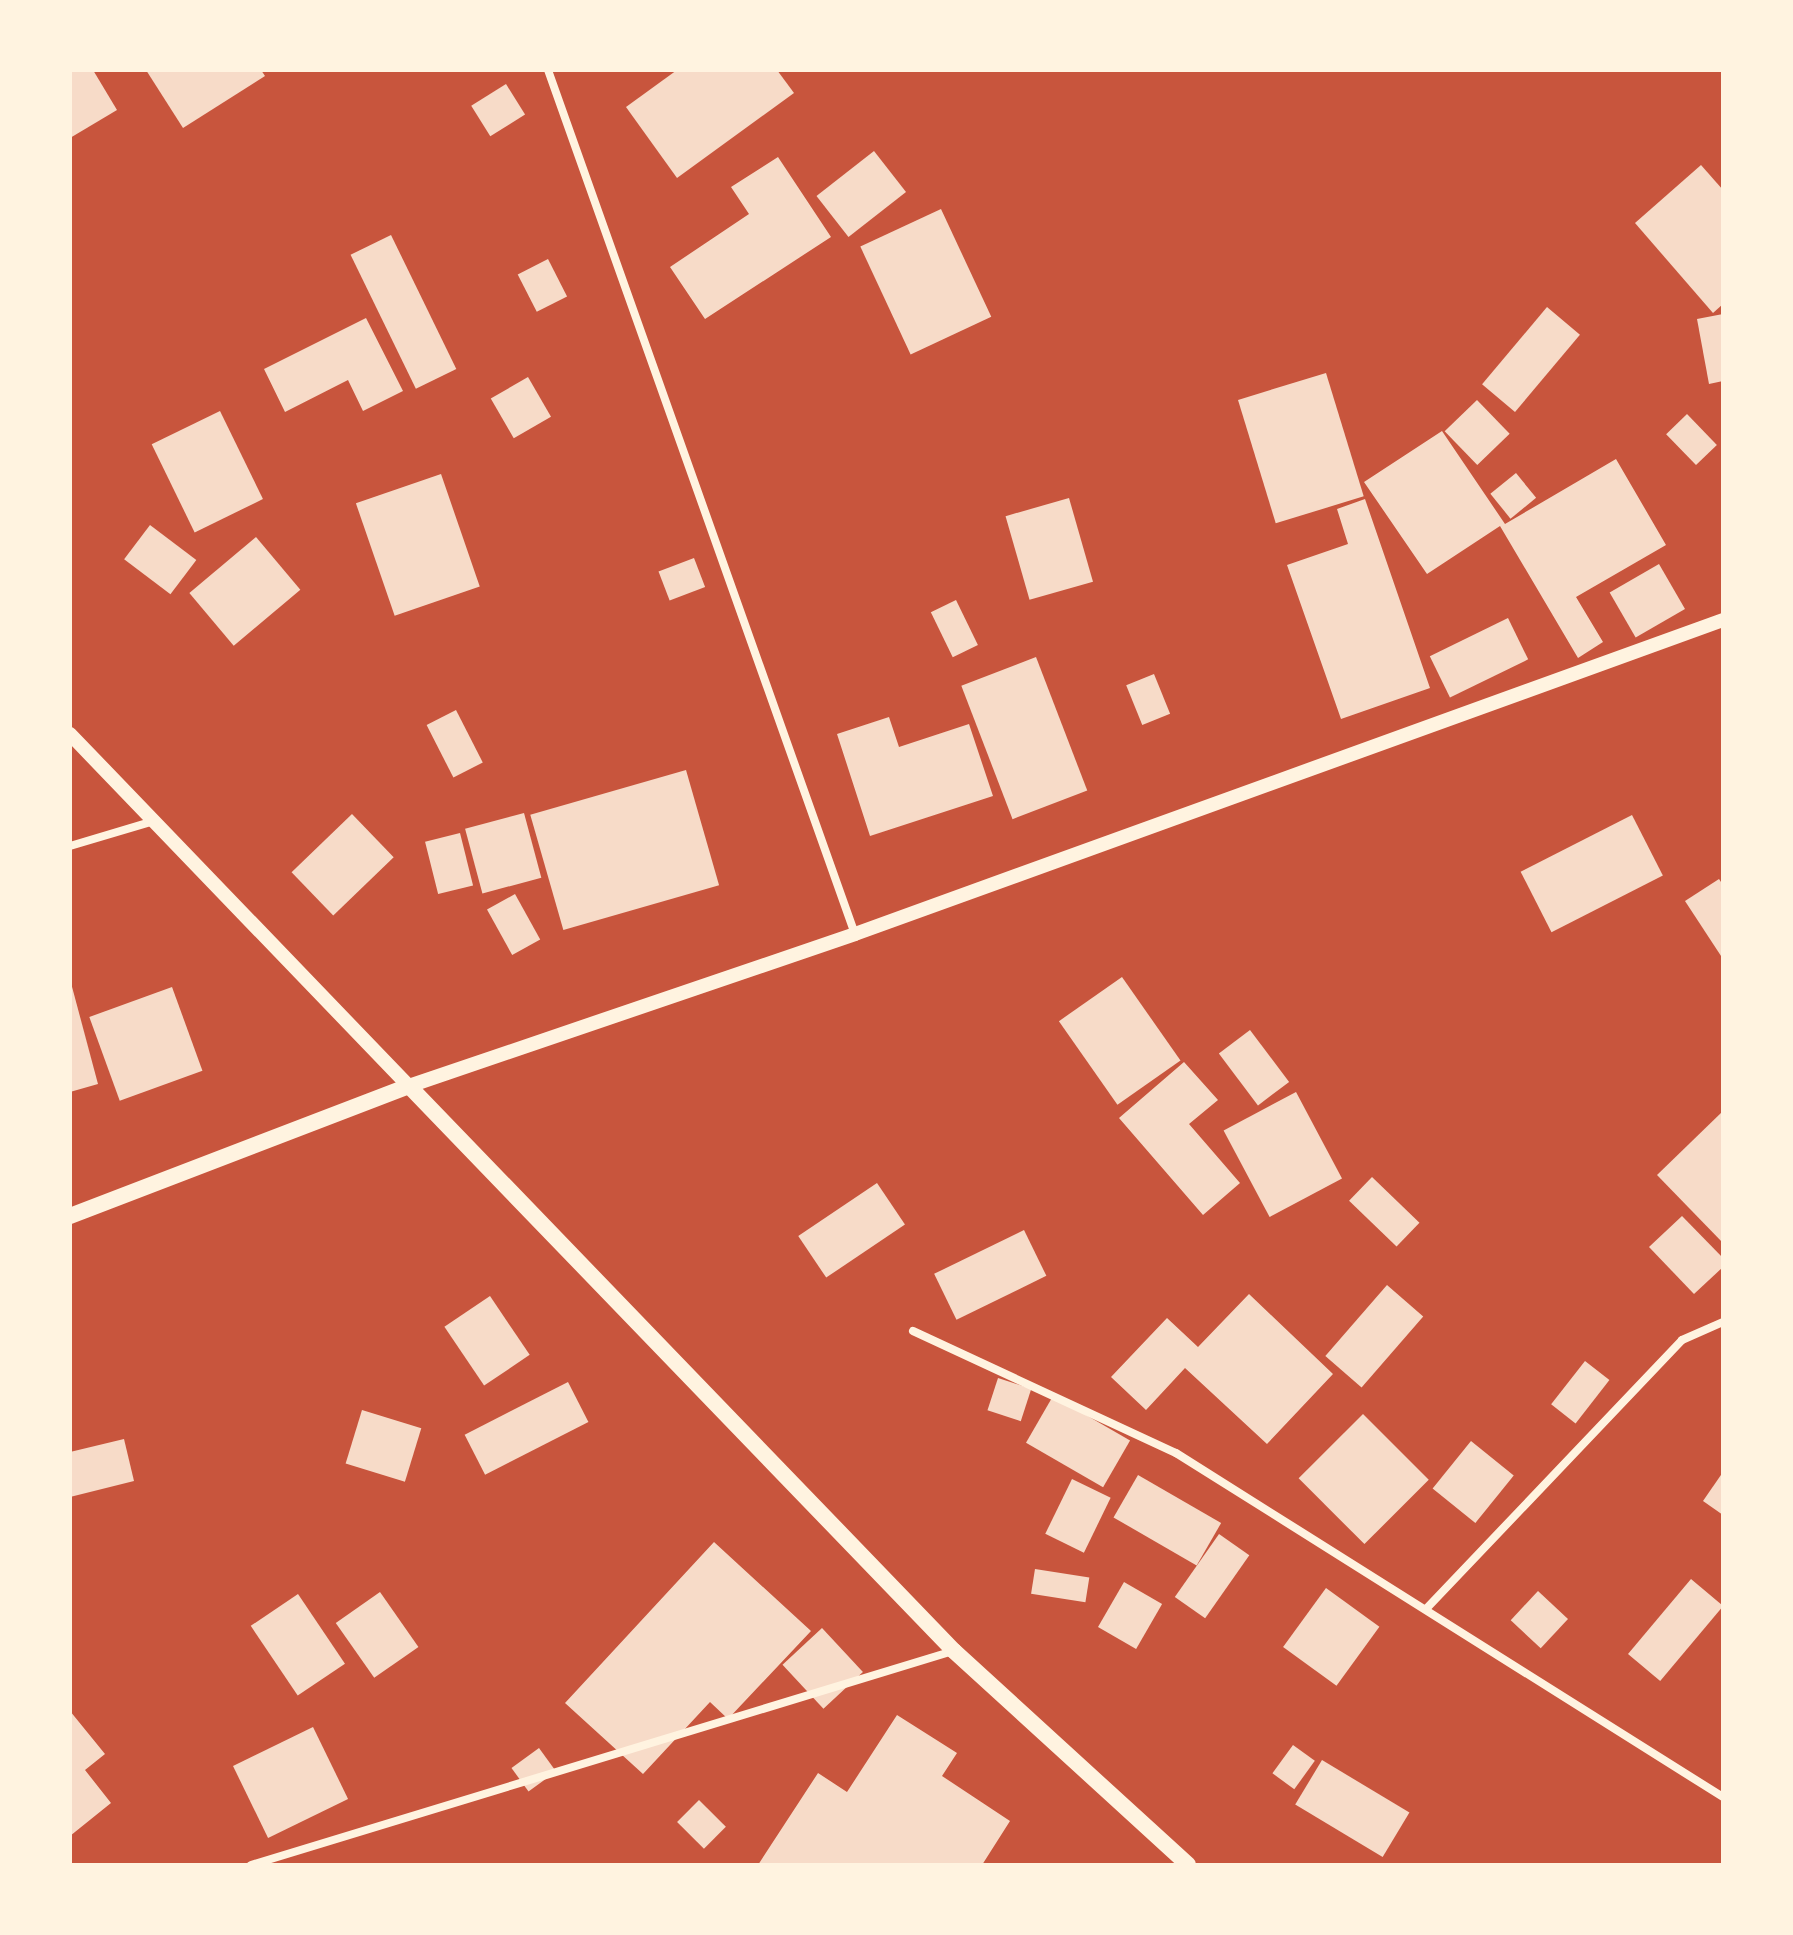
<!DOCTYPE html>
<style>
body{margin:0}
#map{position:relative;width:1793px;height:1935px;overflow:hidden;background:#c8553d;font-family:"Space Grotesk",sans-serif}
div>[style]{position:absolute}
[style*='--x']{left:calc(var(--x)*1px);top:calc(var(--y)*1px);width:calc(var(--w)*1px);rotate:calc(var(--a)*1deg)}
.building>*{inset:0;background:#f7dbc8;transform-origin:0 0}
.minor>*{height:8px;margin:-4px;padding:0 4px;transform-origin:4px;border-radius:4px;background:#fff3e0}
.tertiary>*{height:14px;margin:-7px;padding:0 7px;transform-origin:7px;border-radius:7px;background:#fff3e0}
.secondary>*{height:16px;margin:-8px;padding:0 8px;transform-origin:8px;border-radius:8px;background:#fff3e0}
span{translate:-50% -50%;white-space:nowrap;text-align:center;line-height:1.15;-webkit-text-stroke:8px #fff3e0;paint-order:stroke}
.frame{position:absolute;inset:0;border:72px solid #fff3e0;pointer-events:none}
</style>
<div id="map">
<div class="building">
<div style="clip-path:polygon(70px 70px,93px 70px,117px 110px,70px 138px)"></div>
<div style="clip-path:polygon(146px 70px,261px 70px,265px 76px,183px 128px)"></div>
<div style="clip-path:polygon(677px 70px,777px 70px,794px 93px,677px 178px,626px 107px)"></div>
<div style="left:506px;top:84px;width:36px;height:41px;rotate:58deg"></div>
<div style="left:874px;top:151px;width:52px;height:73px;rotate:52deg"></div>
<div style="clip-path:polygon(778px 157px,831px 237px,705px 319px,670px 267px,749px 214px,731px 187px)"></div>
<div style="clip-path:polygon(1701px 165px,1723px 190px,1723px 304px,1713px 313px,1635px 223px)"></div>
<div style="left:941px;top:209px;width:119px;height:89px;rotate:65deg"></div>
<div style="left:391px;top:235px;width:149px;height:45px;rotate:64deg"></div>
<div style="left:548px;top:259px;width:42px;height:34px;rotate:63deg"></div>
<div style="left:1547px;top:307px;width:43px;height:101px;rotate:40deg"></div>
<div style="clip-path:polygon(1723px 314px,1723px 381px,1709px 384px,1697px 319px)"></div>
<div style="clip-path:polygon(366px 318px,403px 391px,363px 411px,348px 380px,285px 412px,264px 369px)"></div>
<div style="left:1326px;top:373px;width:129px;height:92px;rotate:73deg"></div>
<div style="left:528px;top:377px;width:46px;height:43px;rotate:60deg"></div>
<div style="left:1477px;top:400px;width:47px;height:45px;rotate:46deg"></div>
<div style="left:220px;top:411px;width:98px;height:76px;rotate:64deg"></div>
<div style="left:1687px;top:414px;width:43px;height:29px;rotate:46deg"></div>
<div style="clip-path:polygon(1442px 431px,1505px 524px,1616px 459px,1666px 545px,1576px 597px,1603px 642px,1578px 658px,1500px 526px,1427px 574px,1364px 482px)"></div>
<div style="left:1516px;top:473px;width:32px;height:33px;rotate:51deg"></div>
<div style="left:441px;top:474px;width:119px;height:90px;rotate:71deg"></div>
<div style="left:1069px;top:498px;width:87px;height:66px;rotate:74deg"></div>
<div style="clip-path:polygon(1365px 499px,1430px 688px,1341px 719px,1287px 565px,1348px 544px,1337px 509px)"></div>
<div style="left:150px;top:525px;width:58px;height:43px;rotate:37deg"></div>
<div style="left:256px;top:537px;width:69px;height:87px;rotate:50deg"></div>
<div style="left:694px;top:558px;width:31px;height:38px;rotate:69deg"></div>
<div style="left:1659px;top:564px;width:52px;height:57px;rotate:60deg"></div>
<div style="left:956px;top:600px;width:50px;height:28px;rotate:64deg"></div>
<div style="left:1508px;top:618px;width:46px;height:87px;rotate:64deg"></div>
<div style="left:1036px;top:657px;width:143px;height:80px;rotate:69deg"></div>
<div style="left:1154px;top:674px;width:43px;height:30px;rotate:68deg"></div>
<div style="left:456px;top:710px;width:59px;height:33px;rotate:63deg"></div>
<div style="clip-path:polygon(889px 717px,899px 747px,969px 724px,993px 796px,870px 836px,837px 734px)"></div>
<div style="left:686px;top:770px;width:120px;height:162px;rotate:74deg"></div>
<div style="left:524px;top:813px;width:67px;height:61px;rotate:75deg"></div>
<div style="left:352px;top:814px;width:60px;height:84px;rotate:46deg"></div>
<div style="left:1632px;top:815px;width:68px;height:125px;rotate:63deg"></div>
<div style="left:460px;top:833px;width:54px;height:36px;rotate:76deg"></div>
<div style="clip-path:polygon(1719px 879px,1723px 885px,1723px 959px,1685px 901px)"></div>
<div style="left:515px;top:894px;width:52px;height:32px;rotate:61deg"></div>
<div style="left:1122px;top:977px;width:102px;height:77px;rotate:55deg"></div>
<div style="clip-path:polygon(71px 983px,98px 1084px,70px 1092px,70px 984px)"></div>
<div style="left:172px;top:987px;width:89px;height:88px;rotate:70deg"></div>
<div style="left:1250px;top:1030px;width:65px;height:39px;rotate:53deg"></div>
<div style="clip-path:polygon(1184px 1062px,1218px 1100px,1189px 1124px,1240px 1183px,1203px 1215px,1119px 1118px)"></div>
<div style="left:1296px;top:1092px;width:98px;height:82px;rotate:62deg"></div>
<div style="clip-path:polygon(1723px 1111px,1723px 1243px,1657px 1175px)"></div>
<div style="left:1372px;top:1177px;width:66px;height:33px;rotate:44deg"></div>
<div style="left:877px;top:1183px;width:50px;height:95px;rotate:56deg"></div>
<div style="clip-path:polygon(1682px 1216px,1723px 1258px,1723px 1267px,1694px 1294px,1649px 1247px)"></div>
<div style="left:1024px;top:1230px;width:51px;height:100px;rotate:64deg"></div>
<div style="left:1387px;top:1285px;width:48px;height:94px;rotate:41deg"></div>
<div style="clip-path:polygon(1249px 1294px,1333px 1374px,1267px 1444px,1185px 1368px,1146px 1410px,1111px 1377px,1167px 1318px,1198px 1347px)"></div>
<div style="left:490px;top:1296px;width:71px;height:55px;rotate:56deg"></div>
<div style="left:1585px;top:1361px;width:31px;height:55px;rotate:38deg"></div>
<div style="left:998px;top:1378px;width:35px;height:34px;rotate:18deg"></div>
<div style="left:568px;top:1382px;width:45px;height:116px;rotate:63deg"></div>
<div style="left:1053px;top:1396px;width:89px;height:54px;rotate:30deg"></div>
<div style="left:362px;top:1410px;width:62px;height:56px;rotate:17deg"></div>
<div style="left:1363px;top:1414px;width:93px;height:91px;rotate:45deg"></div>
<div style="clip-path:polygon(124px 1439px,134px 1481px,70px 1497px,70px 1452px)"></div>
<div style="left:1471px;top:1441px;width:55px;height:61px;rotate:39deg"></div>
<div style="clip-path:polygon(1723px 1472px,1723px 1515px,1703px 1501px)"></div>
<div style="left:1138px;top:1475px;width:96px;height:49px;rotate:30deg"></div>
<div style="left:1072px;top:1479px;width:43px;height:61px;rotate:26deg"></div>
<div style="left:1219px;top:1534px;width:37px;height:77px;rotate:35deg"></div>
<div style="clip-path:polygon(714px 1542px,811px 1631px,728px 1719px,710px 1702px,643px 1774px,565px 1703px)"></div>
<div style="left:1035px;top:1569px;width:55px;height:25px;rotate:9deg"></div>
<div style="left:1691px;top:1579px;width:42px;height:98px;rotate:40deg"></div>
<div style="left:1124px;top:1582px;width:44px;height:52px;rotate:30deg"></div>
<div style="left:1326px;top:1588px;width:66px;height:73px;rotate:36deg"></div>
<div style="left:1538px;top:1591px;width:41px;height:40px;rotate:43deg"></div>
<div style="left:380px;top:1592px;width:67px;height:54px;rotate:55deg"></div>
<div style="left:298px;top:1594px;width:84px;height:57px;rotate:56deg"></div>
<div style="left:822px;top:1628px;width:60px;height:54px;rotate:47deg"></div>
<div style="clip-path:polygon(70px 1711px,105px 1754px,85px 1770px,111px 1803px,70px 1836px)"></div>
<div style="clip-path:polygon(897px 1715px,957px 1753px,942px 1776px,1010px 1821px,982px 1865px,758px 1865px,818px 1773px,847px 1792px)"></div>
<div style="left:313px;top:1727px;width:80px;height:89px;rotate:64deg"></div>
<div style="left:1293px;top:1745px;width:27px;height:35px;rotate:36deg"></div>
<div style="left:539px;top:1748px;width:29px;height:34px;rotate:54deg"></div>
<div style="left:1322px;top:1760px;width:102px;height:52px;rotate:31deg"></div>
<div style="left:699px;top:1800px;width:38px;height:31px;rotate:45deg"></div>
</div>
<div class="minor">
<div style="--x:548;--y:70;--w:917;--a:70.44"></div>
<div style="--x:70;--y:846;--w:88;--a:-16.6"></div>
<div style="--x:913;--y:1331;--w:290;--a:24.9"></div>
<div style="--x:1176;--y:1453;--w:646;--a:32.17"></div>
<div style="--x:1426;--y:1609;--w:371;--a:-46.4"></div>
<div style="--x:1682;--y:1340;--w:45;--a:-23.7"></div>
<div style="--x:251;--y:1865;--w:734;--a:-16.95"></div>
</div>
<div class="tertiary">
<div style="--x:70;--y:734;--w:489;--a:46.1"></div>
<div style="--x:409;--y:1086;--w:471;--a:-18.8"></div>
<div style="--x:855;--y:934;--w:923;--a:-19.89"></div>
</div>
<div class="secondary">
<div style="--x:70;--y:1216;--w:363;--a:-21"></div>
<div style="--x:409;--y:1086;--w:785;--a:46.03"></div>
<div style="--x:954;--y:1651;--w:317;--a:42.4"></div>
</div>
<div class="frame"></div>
</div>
